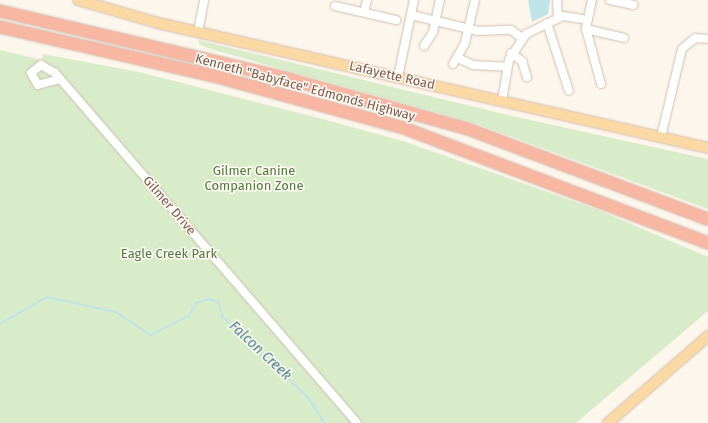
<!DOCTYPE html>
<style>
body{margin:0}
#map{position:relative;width:708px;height:423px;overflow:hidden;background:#fdf6ec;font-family:"Fira Sans",sans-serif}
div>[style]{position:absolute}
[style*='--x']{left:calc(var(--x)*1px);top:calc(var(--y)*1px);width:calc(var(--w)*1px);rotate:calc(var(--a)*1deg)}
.green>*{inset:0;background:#d8ecc9}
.water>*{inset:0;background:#bfe3e8}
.stream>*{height:1.5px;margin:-0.75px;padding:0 0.75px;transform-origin:0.75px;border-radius:0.75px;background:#bfe3e8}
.roads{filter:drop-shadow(0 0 1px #d1beb0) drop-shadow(0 0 1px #d1beb0)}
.minor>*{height:8px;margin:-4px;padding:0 4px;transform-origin:4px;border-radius:4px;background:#fff}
.major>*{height:10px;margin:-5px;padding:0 5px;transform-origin:5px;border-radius:5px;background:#fbd9a5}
.highway>*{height:12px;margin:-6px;padding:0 6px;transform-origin:6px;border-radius:6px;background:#f7b7a3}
span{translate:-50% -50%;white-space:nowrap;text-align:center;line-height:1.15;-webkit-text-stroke:3px #fffaf3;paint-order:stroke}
.street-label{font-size:13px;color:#7a5c4d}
.park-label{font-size:13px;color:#537a41}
.water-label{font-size:14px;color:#437c86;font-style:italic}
</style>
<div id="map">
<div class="green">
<div style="clip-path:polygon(198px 40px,512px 116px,708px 159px,708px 209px,471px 122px,214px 50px,200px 45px)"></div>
<div style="clip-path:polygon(0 50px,42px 60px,43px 54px,139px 72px,315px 117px,403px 141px,596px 209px,708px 257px,708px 311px,576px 423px,0 423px)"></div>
</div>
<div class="water">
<div style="clip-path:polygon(528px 0,550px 0,548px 14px,532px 22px)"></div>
</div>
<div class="stream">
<div style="--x:0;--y:324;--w:54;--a:-29.9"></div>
<div style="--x:47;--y:297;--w:71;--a:12.3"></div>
<div style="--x:116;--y:312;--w:42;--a:33.3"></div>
<div style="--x:151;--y:335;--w:42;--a:-26.6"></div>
<div style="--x:189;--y:316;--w:15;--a:-62"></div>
<div style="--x:196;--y:303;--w:14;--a:-17"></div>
<div style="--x:209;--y:299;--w:10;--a:17"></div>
<div style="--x:219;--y:302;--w:16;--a:75"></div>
<div style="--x:223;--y:317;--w:117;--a:43.3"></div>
<div style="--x:308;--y:397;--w:31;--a:57"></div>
</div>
<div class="roads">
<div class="minor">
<div style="--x:557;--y:0;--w:18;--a:87"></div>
<div style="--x:592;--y:0;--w:30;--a:102"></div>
<div style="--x:586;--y:29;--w:57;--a:74.7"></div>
<div style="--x:610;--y:0;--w:24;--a:12"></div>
<div style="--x:335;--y:6;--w:63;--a:12.9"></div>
<div style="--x:364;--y:12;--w:12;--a:-76"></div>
<div style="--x:411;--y:15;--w:69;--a:13.4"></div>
<div style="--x:478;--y:31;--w:33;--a:-2"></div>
<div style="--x:511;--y:30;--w:14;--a:36"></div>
<div style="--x:547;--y:23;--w:71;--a:72.1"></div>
<div style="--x:586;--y:29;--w:39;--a:13"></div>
<div style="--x:198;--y:32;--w:33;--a:-79"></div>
<div style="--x:424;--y:46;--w:17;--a:-57"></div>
<div style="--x:433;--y:32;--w:33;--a:-78"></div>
<div style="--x:511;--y:53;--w:14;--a:36"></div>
<div style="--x:522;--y:61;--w:17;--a:73"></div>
<div style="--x:458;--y:58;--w:17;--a:25"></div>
<div style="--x:473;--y:65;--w:34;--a:3"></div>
<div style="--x:453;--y:64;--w:24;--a:-60"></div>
<div style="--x:465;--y:43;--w:44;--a:-76.9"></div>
<div style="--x:398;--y:77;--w:79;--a:-78.3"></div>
<div style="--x:60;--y:79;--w:23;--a:165"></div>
<div style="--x:38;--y:85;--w:14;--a:-120"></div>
<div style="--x:31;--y:73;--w:13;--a:-39"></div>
<div style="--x:41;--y:65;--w:16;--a:30"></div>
<div style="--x:55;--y:73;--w:462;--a:49.2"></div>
<div style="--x:502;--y:101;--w:42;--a:-80.3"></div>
<div style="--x:509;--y:60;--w:31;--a:-57"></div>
<div style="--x:526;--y:34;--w:41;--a:-25.9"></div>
<div style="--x:563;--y:16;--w:25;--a:9"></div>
<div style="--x:661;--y:137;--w:90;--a:-76.6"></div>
<div style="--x:682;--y:49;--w:17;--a:-40"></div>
<div style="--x:695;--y:38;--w:13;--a:4"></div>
</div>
<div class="major">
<div style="--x:78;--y:0;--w:83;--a:16"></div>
<div style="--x:158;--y:23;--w:564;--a:12.8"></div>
<div style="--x:608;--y:423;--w:133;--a:-41"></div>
</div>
<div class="highway">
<div style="--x:0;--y:11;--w:297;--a:13.2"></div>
<div style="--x:289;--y:79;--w:186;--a:15.6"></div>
<div style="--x:468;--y:129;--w:256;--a:20.6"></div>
<div style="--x:0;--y:27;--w:220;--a:12.9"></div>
<div style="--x:214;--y:76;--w:194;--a:15.3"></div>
<div style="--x:401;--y:127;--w:328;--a:20.7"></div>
</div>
</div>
<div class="street-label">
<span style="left:392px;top:76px;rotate:13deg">Lafayette Road</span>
<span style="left:305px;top:88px;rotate:15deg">Kenneth "Babyface" Edmonds Highway</span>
<span style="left:169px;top:206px;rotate:49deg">Gilmer Drive</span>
</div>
<div class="park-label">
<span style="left:254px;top:179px">Gilmer Canine<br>Companion Zone</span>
<span style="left:169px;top:254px">Eagle Creek Park</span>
</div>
<div class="water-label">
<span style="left:260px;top:351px;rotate:43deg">Falcon Creek</span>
</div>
</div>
